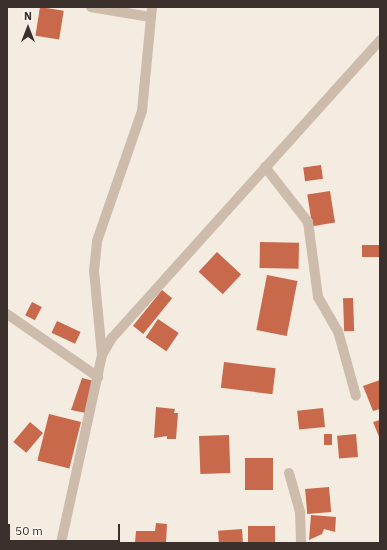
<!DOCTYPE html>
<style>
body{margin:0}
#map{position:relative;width:387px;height:550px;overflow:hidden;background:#f4ebe1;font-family:"IBM Plex Sans",sans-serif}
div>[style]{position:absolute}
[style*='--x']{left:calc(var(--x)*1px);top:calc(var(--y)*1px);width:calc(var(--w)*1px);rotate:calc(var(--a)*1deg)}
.building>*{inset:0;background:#c8694b;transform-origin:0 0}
.minor>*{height:10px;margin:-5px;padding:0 5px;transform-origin:5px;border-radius:5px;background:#cdbbac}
span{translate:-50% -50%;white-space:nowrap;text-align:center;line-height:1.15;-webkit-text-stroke:4px #fbf5ee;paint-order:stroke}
.frame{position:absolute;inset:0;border:8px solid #3b302b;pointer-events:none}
.north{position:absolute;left:8px;top:8px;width:40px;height:40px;-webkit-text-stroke:3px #fbf5ee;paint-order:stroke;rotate:0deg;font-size:11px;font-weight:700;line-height:16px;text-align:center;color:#3b302b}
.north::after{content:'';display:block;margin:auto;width:14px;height:18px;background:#3b302b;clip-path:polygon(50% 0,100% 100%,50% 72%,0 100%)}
.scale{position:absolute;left:8px;top:524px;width:112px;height:18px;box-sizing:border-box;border:2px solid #3b302b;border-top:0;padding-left:5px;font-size:12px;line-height:14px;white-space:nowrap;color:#3b302b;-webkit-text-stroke:3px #fbf5ee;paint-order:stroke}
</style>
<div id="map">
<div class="building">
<div style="left:40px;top:7px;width:24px;height:29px;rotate:9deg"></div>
<div style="left:321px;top:165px;width:14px;height:18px;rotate:82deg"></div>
<div style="left:330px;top:191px;width:32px;height:23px;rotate:81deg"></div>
<div style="left:260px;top:242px;width:39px;height:26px;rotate:1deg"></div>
<div style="left:362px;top:245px;width:18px;height:12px"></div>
<div style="left:217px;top:252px;width:33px;height:27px;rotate:43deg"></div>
<div style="left:267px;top:275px;width:31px;height:56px;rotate:11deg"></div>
<div style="left:162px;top:290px;width:13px;height:46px;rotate:39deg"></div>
<div style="left:353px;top:298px;width:33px;height:10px;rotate:88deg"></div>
<div style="left:32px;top:302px;width:11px;height:15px;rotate:27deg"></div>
<div style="left:158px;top:319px;width:25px;height:22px;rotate:34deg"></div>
<div style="left:57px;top:321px;width:26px;height:13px;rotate:25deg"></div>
<div style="left:224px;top:362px;width:52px;height:26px;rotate:7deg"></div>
<div style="clip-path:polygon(82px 378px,94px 381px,86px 413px,71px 410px)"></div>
<div style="clip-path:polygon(380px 380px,380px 409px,373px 411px,363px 386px)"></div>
<div style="clip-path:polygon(156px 407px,175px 409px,174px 413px,178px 413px,176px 439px,167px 439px,167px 436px,154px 438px)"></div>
<div style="left:323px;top:408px;width:19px;height:26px;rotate:84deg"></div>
<div style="left:49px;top:414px;width:33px;height:48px;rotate:14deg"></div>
<div style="clip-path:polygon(380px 420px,380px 439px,373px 422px)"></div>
<div style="left:30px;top:422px;width:17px;height:26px;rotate:40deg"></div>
<div style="left:324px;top:434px;width:8px;height:11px"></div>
<div style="left:356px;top:434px;width:23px;height:19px;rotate:85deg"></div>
<div style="left:229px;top:435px;width:38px;height:30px;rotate:88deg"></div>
<div style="left:273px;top:458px;width:32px;height:28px;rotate:90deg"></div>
<div style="left:329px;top:487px;width:25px;height:24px;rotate:85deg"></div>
<div style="clip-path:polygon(311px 515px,336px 517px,335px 532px,324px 529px,322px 534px,309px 540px)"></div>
<div style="clip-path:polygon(156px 523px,167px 524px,166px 543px,135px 543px,136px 531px,155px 531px)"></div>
<div style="left:248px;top:526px;width:27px;height:17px"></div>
<div style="left:242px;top:529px;width:14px;height:24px;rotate:86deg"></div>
</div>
<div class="minor">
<div style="--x:91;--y:7;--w:60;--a:9.6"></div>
<div style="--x:265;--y:167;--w:70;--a:52"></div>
<div style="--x:308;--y:222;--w:76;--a:82.4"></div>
<div style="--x:318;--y:297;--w:39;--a:60"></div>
<div style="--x:338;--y:331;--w:67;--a:74.5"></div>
<div style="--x:7;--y:314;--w:111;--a:34.7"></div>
<div style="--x:102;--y:355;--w:84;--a:-95.4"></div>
<div style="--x:94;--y:271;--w:30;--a:-84"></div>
<div style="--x:97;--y:241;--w:138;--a:-70.9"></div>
<div style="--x:142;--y:111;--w:104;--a:-84.5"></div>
<div style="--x:289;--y:473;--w:41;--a:74.2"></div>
<div style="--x:300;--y:512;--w:31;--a:88"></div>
<div style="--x:61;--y:543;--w:192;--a:-77.7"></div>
<div style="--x:102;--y:355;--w:20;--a:-60"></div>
<div style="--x:112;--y:338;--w:401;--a:-48"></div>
</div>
<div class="frame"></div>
<div class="north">N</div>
<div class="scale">50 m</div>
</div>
